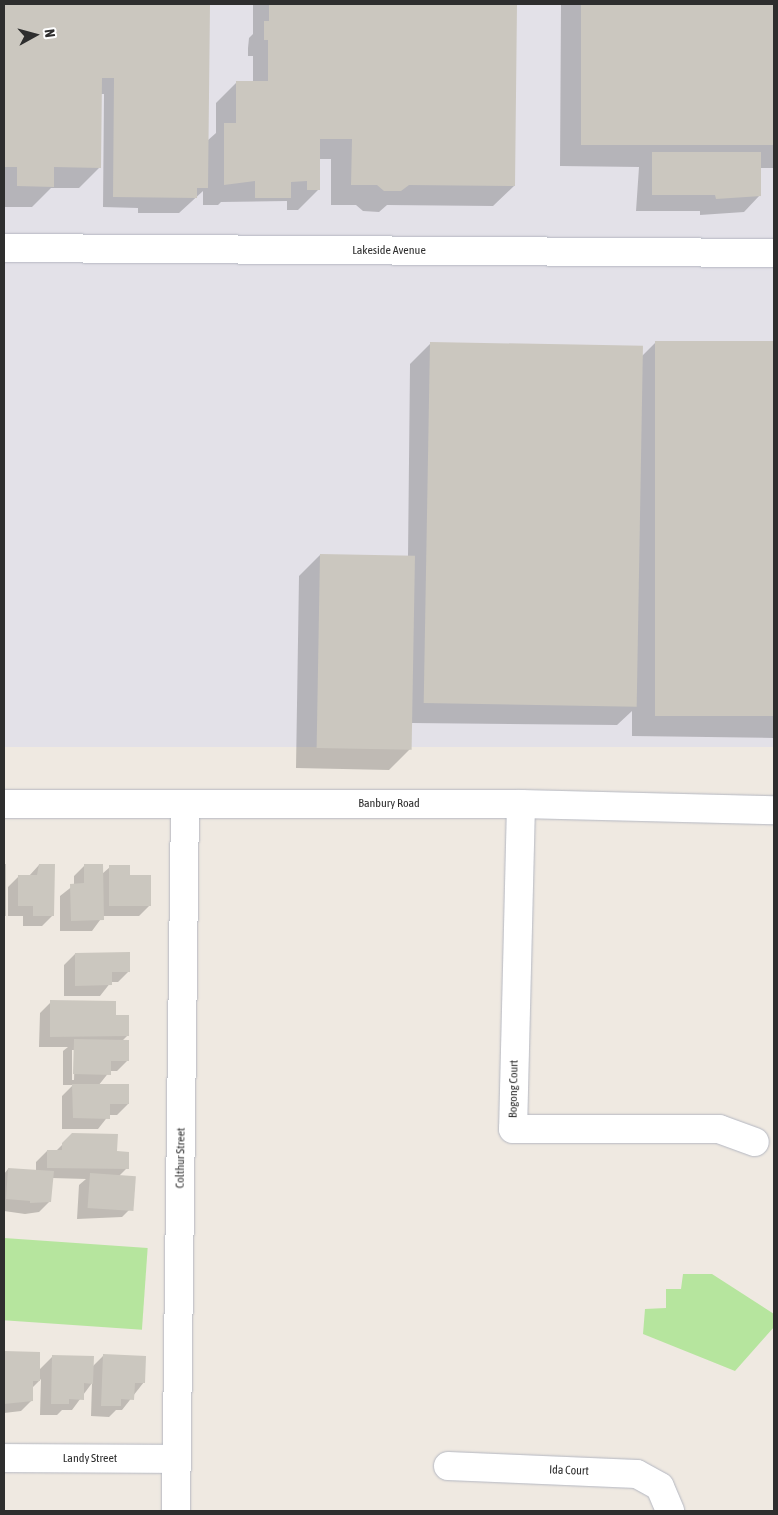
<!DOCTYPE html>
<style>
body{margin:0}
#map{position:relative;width:778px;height:1515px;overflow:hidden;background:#efe9e1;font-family:"Asap Condensed",sans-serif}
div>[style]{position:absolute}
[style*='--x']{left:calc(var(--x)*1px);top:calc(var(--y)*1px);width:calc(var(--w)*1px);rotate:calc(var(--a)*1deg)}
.industrial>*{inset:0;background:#e3e1e8;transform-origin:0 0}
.green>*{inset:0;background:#b6e59e;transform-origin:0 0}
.shadow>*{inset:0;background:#0003}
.building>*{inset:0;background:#cbc7bf;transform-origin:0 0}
.roads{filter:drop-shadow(0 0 1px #b4b7c1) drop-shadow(0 0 1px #b4b7c1)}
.minor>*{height:28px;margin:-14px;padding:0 14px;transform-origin:14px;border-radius:14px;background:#fff}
span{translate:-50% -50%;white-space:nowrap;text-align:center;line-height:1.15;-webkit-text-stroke:4px #fff;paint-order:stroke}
.street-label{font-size:12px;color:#2e2e2e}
.frame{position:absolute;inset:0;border:5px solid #2e2e2e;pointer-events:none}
.north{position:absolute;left:10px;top:10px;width:50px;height:50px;-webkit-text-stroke:4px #fff;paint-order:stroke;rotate:83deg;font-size:14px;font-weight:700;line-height:20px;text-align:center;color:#2e2e2e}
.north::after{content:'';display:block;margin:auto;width:18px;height:22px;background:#2e2e2e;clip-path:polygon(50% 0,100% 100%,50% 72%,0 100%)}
</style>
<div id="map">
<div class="industrial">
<div style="left:4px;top:4px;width:770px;height:743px"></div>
</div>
<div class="green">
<div style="left:4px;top:1238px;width:144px;height:82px;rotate:4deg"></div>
<div style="clip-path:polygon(683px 1274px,712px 1274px,774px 1314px,774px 1327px,735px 1371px,643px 1334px,645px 1309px,666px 1308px,666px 1289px,681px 1289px)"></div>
</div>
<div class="shadow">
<div style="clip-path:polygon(4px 4px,209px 4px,207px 141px,216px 133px,216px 103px,237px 82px,253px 82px,253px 56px,248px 56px,248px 48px,249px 38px,253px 34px,253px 4px,515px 4px,514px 186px,493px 206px,387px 205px,379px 212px,363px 211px,356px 205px,331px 205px,331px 159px,319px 159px,319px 189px,298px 210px,287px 210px,287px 201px,221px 202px,218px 205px,203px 205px,203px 191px,179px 213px,138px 213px,138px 208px,103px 207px,104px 94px,101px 94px,100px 167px,79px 188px,51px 188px,32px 207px,4px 207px)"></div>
<div style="clip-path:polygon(561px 4px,774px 4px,774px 168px,760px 168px,760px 195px,744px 212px,700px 215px,700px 211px,636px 211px,639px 167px,560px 166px)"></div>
<div style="clip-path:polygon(656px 342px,774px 343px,774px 738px,632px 736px,632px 711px,617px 725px,411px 723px,410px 749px,389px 770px,296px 768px,299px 576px,320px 555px,408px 557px,410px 364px,431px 343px,641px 357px)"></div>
<div style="clip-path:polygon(4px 865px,5px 865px,4px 917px)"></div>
<div style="clip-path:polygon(39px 865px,53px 915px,42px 926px,23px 926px,23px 916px,8px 916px,8px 887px,19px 876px,29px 876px)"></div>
<div style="clip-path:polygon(85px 865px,102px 874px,110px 867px,129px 877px,150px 905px,139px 916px,103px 916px,92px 931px,60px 931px,60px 896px,74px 885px,74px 876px)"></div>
<div style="clip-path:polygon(75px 954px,129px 971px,118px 982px,111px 982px,100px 996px,64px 996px,64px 965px)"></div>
<div style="clip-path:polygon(evenodd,51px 1002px,115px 1016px,128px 1035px,122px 1041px,128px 1060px,117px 1071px,110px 1071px,98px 1086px,128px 1104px,117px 1115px,109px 1115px,98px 1129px,62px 1129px,62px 1096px,73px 1085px,63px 1085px,63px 1051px,68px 1047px,39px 1047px,40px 1013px,51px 1002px,72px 1050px,75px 1050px,74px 1080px,72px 1080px,72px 1050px)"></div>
<div style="clip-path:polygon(72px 1135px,116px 1153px,127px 1168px,119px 1176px,133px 1206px,122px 1217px,77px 1219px,79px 1185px,86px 1179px,52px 1178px,50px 1201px,39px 1212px,25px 1214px,4px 1211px,4px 1174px,8px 1169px,36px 1171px,36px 1162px,47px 1151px,56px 1151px)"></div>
<div style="clip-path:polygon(4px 1353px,39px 1353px,39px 1370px,52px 1357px,92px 1367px,103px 1356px,144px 1382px,122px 1410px,116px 1410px,109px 1417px,91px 1416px,92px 1383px,72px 1410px,62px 1410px,57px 1415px,40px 1415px,41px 1379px,32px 1388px,32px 1400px,21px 1411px,4px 1413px)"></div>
</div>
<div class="building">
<div style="clip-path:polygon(4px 4px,210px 4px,208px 188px,197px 188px,197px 198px,113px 197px,114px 78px,102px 78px,101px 168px,54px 167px,54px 187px,17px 186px,17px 167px,4px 167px)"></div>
<div style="clip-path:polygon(269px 4px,517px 4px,515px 186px,409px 185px,401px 191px,384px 191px,377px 185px,351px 185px,352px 139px,320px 139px,320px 190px,307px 190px,307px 181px,291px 182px,291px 198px,255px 198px,255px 181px,224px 185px,224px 123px,236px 123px,236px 81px,268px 81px,268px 40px,264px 40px,264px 21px,269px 21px)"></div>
<div style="left:581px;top:4px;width:193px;height:141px"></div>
<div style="clip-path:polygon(652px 152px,761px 152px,761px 196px,716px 199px,715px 195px,652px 195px)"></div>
<div style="left:655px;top:341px;width:119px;height:375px"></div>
<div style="left:430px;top:342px;width:213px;height:361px;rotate:1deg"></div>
<div style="left:320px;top:554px;width:95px;height:194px;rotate:1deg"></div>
<div style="left:4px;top:864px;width:2px;height:52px"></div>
<div style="clip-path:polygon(39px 864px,55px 864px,54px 916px,33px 916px,33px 906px,18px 906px,18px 875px,37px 875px)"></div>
<div style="clip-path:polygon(84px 864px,103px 864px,104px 920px,71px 921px,70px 884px,84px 883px)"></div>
<div style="clip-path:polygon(109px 865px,130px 865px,130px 875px,151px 875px,151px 906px,109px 906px)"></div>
<div style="clip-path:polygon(130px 952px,130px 972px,112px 972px,112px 985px,75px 986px,75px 953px)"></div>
<div style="clip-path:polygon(50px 1000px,116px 1001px,116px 1015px,129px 1015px,129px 1036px,50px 1037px)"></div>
<div style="clip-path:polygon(74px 1039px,129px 1040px,129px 1061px,111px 1061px,111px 1075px,73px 1074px)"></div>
<div style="clip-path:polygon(72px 1084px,129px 1084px,129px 1104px,110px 1104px,110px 1119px,73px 1118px)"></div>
<div style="clip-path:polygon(72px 1133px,118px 1134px,117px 1151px,129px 1152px,129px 1169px,47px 1168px,47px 1150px,62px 1150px,62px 1143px)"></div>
<div style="clip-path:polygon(8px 1168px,54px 1171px,51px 1202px,30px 1203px,30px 1201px,6px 1199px)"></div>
<div style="left:90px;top:1173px;width:46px;height:35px;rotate:4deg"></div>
<div style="clip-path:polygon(4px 1351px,40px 1352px,40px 1381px,33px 1381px,33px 1401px,4px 1404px)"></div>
<div style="clip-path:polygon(103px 1354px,146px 1356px,145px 1383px,135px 1383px,134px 1400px,121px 1399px,121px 1406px,101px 1406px)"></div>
<div style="clip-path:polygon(52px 1355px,94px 1356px,93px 1384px,84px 1383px,84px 1400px,69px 1399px,69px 1404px,51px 1404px)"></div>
</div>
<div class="roads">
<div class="minor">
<div style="--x:4;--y:248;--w:770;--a:0.37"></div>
<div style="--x:4;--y:804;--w:517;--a:0"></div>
<div style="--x:521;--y:804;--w:253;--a:1.4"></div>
<div style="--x:521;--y:804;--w:325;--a:91.4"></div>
<div style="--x:513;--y:1129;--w:206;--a:0"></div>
<div style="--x:719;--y:1129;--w:38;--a:20"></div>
<div style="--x:4;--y:1458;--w:173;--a:0.3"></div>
<div style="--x:448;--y:1466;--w:189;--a:2.4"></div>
<div style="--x:637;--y:1474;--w:26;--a:29"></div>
<div style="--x:660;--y:1487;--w:26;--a:67"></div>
<div style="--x:176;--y:1511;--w:707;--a:-89.27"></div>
</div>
</div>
<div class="street-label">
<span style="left:389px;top:251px">Lakeside Avenue</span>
<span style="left:389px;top:804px">Banbury Road</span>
<span style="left:514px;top:1089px;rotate:-89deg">Bogong Court</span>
<span style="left:181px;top:1158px;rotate:-89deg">Colthur Street</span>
<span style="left:90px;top:1459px">Landy Street</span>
<span style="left:569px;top:1471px;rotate:2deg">Ida Court</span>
</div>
<div class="frame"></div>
<div class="north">N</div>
</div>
